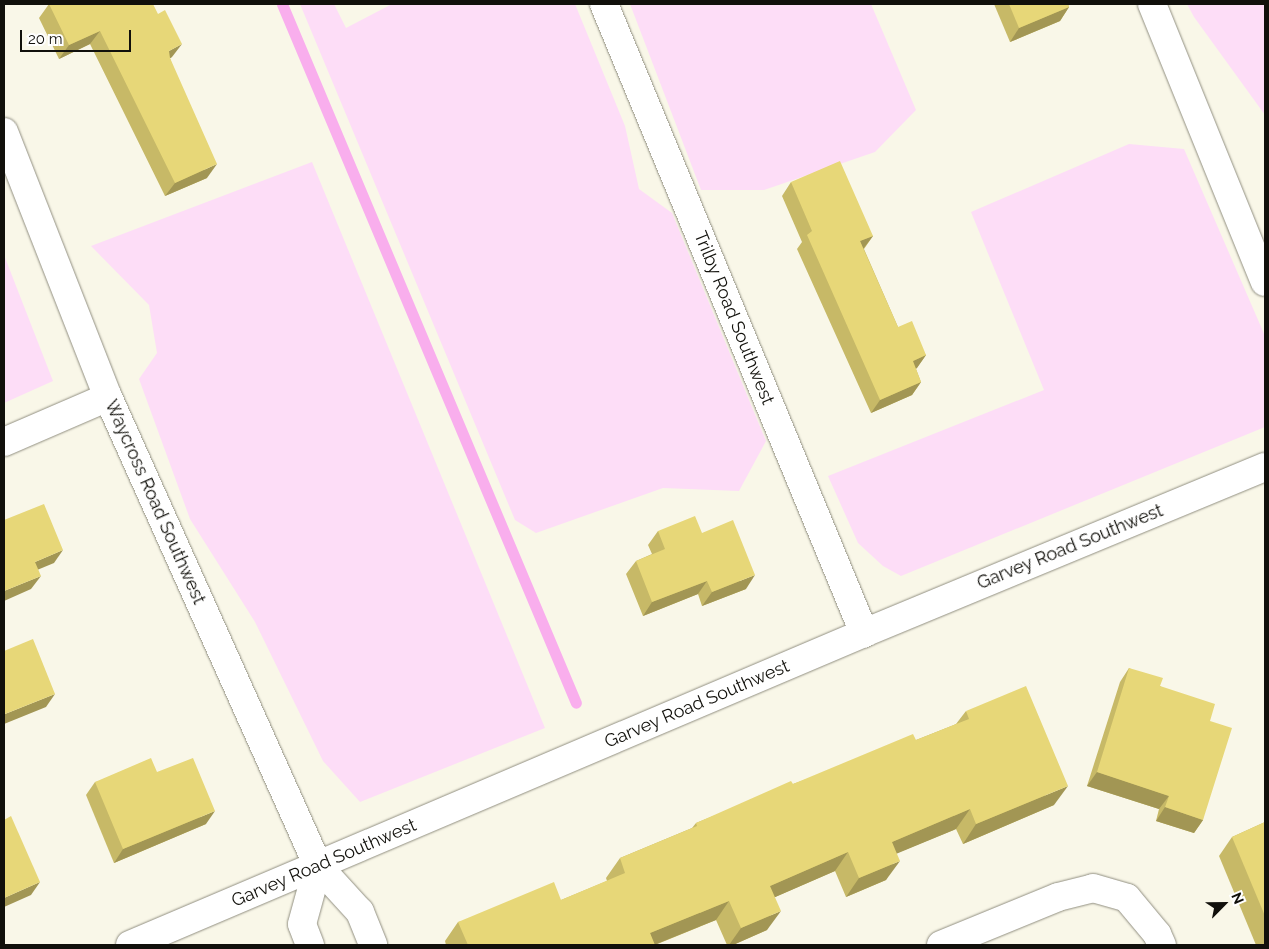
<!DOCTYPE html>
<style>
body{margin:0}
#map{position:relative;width:1269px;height:949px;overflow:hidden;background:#f9f7e8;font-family:Raleway,sans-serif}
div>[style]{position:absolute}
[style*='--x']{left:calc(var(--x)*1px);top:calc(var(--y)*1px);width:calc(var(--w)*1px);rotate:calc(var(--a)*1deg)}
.green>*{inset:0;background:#fdddf7}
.stream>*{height:11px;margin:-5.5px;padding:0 5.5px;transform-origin:5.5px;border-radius:5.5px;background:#f9aeed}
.roads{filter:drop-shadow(0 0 1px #918f81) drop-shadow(0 0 1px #918f81)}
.minor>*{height:28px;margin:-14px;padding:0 14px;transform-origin:14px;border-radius:14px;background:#fff}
.wall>*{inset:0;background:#c7b967}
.shaded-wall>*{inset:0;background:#a29654}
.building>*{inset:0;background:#e7d778}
span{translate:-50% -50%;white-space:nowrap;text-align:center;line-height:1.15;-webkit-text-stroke:4px #fff;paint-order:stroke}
.street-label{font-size:18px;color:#11100b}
.frame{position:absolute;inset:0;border:5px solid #11100b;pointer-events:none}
.north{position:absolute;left:1199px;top:879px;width:50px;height:50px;-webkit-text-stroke:4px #fff;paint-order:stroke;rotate:67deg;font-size:14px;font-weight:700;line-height:20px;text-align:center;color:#11100b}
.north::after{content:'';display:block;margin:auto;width:18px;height:22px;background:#11100b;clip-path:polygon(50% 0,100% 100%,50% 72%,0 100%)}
.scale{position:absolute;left:20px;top:30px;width:111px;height:22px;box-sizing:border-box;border:2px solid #11100b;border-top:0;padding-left:6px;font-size:15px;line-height:18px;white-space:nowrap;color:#11100b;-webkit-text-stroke:4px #fff;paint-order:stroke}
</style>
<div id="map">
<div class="green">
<div style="clip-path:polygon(300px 4px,334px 4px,346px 28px,392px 4px,575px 4px,625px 126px,639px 189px,672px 213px,766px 441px,739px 491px,663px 488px,536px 533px,515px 520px)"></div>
<div style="clip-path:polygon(630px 4px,871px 4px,916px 110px,875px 152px,764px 190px,701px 190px)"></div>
<div style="clip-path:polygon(1187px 4px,1265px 4px,1265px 115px,1194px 17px)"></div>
<div style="clip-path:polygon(1129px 144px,1184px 149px,1265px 336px,1265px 427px,901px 576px,883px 566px,858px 543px,828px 476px,1044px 390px,971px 212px)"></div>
<div style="clip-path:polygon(312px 162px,545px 728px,360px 802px,323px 761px,255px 622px,190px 519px,139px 379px,157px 353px,149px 305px,91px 246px)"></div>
<div style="clip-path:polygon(4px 255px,53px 381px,4px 403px)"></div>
</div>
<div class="stream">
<div style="--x:282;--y:4;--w:758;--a:67.19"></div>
</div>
<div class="roads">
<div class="minor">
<div style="--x:604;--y:4;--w:681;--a:67.54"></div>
<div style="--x:1152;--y:4;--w:300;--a:67.9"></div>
<div style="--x:4;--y:132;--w:285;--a:68.6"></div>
<div style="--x:108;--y:397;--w:514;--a:65.88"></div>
<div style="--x:318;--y:866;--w:62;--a:47.6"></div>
<div style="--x:360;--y:912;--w:35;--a:68"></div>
<div style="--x:4;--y:442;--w:113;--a:-23.4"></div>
<div style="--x:130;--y:945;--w:798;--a:-23.03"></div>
<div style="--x:864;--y:633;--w:434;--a:-22.5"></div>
<div style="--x:310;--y:945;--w:22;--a:-111"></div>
<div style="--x:302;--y:924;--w:60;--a:-74.6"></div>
<div style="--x:941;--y:945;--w:126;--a:-22.3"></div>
<div style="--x:1058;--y:897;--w:36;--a:-14"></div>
<div style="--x:1093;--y:888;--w:35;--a:16"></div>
<div style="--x:1127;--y:898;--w:47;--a:50.2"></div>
<div style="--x:1157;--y:934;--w:12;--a:66"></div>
</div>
</div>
<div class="wall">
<div style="clip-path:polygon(49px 4px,172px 57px,170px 58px,207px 178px,165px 196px,90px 44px,59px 59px,39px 18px)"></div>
<div style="clip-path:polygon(994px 4px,1068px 4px,1069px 7px,1060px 21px,1010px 42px)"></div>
<div style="clip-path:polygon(791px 182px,873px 236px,864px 249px,898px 327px,926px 355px,916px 369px,921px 382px,912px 395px,871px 413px,797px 249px,802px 242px,782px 196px)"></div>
<div style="clip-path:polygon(658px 531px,702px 533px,746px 589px,702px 606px,698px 594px,643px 616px,626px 574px,636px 561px,652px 554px,648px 545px)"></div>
<div style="clip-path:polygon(1129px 668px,1160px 686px,1210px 721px,1203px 820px,1194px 833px,1156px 821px,1159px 809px,1087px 786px,1120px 682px)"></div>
<div style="clip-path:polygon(966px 711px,1054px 805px,963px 844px,956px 829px,897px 853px,886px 880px,846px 897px,835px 871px,775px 897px,767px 930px,733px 945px,727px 945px,716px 920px,655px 945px,446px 945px,445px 941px,458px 922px,561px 900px,607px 881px,606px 878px,620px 858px,692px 828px,696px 823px,793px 784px,916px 740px,956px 724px)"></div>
<div style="clip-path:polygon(157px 772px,206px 824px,114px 863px,86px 795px,95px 782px)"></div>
<div style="clip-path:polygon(1265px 822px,1265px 945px,1256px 945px,1219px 856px,1232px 837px)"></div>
</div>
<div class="shaded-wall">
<div style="clip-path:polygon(1069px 7px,1060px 21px,1010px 42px,1019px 28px)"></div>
<div style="clip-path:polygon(100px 31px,90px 44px,59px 59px,69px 45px)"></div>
<div style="clip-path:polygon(182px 44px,172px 57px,160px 64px,169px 51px)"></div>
<div style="clip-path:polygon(217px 164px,207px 178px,165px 196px,175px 183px)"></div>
<div style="clip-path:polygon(873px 236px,863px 249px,860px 241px)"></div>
<div style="clip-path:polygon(926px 355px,917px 368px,903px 375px,913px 361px)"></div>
<div style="clip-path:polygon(921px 382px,912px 395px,871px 413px,880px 400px)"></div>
<div style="clip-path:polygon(63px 550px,54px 563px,25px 575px,35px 562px)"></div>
<div style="clip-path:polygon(755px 575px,746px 589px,702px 606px,712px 592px)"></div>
<div style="clip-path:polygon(41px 576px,31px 589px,4px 601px,4px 591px)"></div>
<div style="clip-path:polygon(707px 581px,698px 594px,643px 616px,652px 602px)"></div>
<div style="clip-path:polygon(55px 694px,46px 707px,4px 724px,4px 715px,5px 714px)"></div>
<div style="clip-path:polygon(1097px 772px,1169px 796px,1159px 809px,1087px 786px)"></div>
<div style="clip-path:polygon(1068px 786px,1054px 805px,963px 844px,976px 824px)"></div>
<div style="clip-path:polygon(1165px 807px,1203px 820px,1194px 833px,1156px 821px)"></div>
<div style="clip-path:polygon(970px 809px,956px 829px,879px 861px,892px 842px)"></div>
<div style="clip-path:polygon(215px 811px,206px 824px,114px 863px,123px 849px)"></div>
<div style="clip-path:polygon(848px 852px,835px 871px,757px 905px,770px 886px)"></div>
<div style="clip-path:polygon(900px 861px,886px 880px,846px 897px,859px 878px)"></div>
<div style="clip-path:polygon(40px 882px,31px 895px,4px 907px,4px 898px)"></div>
<div style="clip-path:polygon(729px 901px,716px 920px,654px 945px,650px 933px)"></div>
<div style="clip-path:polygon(781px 911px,767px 930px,733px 945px,729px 945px,741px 928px)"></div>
</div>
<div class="building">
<div style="clip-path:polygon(49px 4px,153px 4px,158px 14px,165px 10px,182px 44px,169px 51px,170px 58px,217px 164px,175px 183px,100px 31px,69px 45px)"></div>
<div style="clip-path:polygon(1009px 4px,1068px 4px,1069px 7px,1019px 28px)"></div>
<div style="clip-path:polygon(840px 161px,873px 236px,860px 241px,898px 327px,912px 321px,926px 355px,913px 361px,921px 382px,880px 400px,807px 235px,812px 231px,791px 182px)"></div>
<div style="clip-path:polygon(44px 504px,63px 550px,35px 562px,41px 576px,4px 591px,4px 520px)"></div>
<div style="clip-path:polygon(695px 516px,702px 533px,733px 520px,755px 575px,712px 592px,707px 581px,652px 602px,636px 561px,665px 549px,658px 531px)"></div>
<div style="clip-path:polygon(33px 639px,55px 694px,5px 714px,4px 712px,4px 651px)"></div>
<div style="clip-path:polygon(1129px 668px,1163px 678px,1160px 686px,1215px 704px,1210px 721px,1232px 728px,1203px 820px,1165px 807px,1169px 796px,1097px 772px)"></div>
<div style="clip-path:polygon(1026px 686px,1068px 786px,976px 824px,970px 809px,892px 842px,900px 861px,859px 878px,848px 852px,770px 886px,781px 911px,741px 928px,729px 901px,650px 933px,655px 945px,468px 945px,458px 922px,554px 882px,561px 900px,625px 873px,620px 858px,697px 826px,696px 823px,791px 781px,793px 784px,913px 734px,916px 740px,969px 719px,966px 711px)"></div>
<div style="clip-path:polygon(151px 758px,157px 772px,193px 758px,215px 811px,123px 849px,95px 782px)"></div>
<div style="clip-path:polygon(11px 816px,40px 882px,4px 898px,4px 820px)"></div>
<div style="clip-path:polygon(1265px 822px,1265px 916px,1232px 837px)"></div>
</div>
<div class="street-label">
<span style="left:734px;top:318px;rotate:68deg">Trilby Road Southwest</span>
<span style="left:155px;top:502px;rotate:66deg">Waycross Road Southwest</span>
<span style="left:1070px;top:547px;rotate:-22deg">Garvey Road Southwest</span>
<span style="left:697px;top:704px;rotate:-23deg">Garvey Road Southwest</span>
<span style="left:324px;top:863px;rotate:-23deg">Garvey Road Southwest</span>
</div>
<div class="frame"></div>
<div class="north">N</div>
<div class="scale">20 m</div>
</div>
